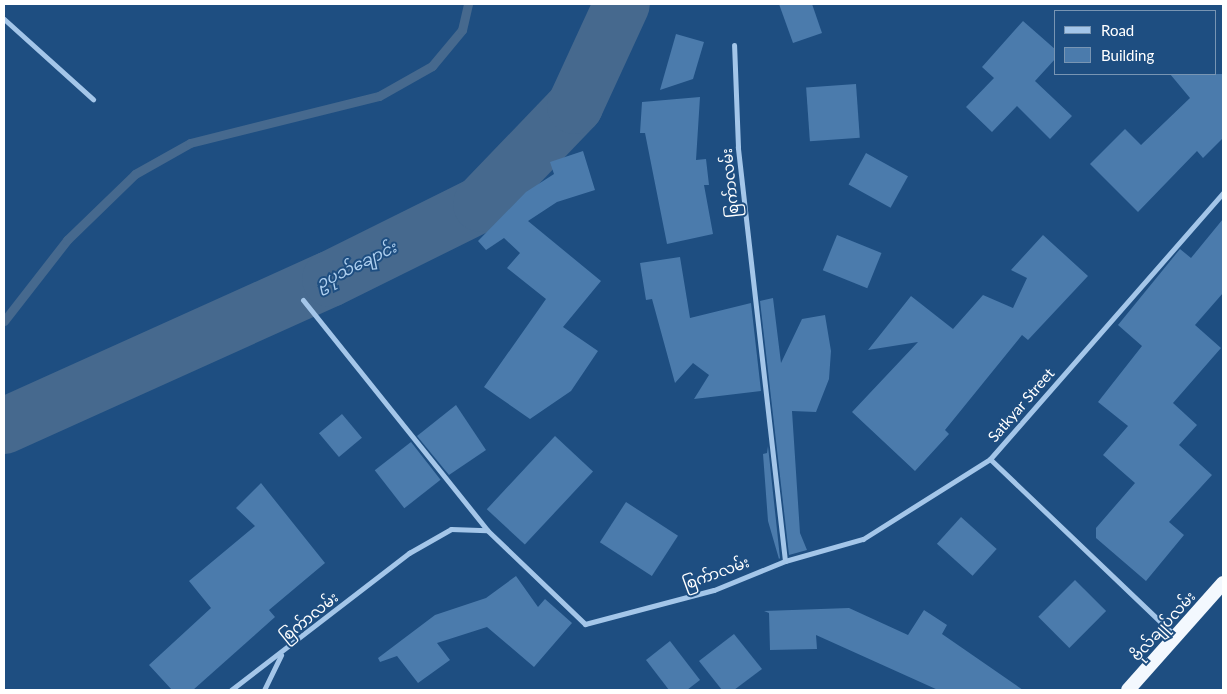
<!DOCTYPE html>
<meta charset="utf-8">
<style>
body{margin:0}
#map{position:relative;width:1227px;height:694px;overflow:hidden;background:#1e4e81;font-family:Lato,"Noto Sans Myanmar",sans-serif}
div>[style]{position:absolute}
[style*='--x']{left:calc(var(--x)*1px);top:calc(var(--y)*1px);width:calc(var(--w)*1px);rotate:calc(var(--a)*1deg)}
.stream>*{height:9px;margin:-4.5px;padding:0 4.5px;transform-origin:4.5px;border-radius:4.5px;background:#46698e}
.river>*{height:56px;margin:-28px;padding:0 28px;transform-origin:28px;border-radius:28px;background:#46698e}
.building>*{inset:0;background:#4b7bac;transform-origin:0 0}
.minor>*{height:5px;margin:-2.5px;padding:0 2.5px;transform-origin:2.5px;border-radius:2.5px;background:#a4c6e9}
.trunk>*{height:14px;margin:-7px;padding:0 7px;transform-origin:7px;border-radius:7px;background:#f3f8fe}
span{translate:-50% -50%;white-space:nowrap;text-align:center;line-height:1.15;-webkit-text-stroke:4px #1e4e81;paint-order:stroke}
.street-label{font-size:15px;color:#fff}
.water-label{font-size:16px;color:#afd0f0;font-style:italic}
.frame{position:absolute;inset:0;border:5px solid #fff;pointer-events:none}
.legend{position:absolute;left:1054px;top:10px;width:162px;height:65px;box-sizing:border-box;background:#1e4e81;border:1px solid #7895b3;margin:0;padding:6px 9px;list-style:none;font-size:15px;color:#fff}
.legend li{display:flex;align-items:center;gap:10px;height:25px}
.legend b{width:25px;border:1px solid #7895b3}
</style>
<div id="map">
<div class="stream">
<div style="--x:4;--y:321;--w:103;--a:-52.1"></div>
<div style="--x:67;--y:240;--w:95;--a:-44.1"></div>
<div style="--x:135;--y:174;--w:63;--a:-29.4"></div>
<div style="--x:190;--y:143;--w:195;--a:-14"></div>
<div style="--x:379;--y:96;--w:61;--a:-29.5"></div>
<div style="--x:432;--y:66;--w:47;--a:-50.2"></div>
<div style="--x:462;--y:30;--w:27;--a:-77"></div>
</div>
<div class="river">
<div style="--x:4;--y:426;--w:358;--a:-24.3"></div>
<div style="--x:330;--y:279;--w:169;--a:-26.4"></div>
<div style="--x:481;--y:204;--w:136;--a:-46.2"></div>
<div style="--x:575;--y:106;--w:112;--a:-65.3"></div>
</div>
<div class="building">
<div style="clip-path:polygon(779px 4px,812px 4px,822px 33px,793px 43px)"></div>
<div style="clip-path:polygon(1023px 21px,1056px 50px,1056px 58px,1035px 81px,1072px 116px,1050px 139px,1017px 106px,992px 132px,966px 107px,994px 78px,982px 67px)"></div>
<div style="clip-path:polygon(676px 34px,704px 42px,693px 79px,660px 90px)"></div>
<div style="clip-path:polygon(1170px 74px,1223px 74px,1223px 138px,1203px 158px,1197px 151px,1138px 212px,1090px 164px,1125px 129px,1141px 145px,1190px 98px)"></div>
<div style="left:856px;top:84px;width:54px;height:50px;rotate:86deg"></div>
<div style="clip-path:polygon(700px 97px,696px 160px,706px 159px,709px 185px,704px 185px,713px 234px,667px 244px,645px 133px,640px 133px,642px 102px)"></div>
<div style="clip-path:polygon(583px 151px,595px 190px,557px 202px,528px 221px,601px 281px,563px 327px,598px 351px,571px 391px,530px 419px,484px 387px,546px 299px,507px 268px,520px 253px,504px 238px,486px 250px,478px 241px,526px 192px,554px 174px,550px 162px)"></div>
<div style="left:866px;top:153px;width:48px;height:36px;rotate:29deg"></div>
<div style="clip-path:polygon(1223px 219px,1223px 293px,1195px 325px,1221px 348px,1173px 403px,1197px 425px,1179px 445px,1212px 475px,1169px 522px,1184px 535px,1146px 581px,1096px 538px,1096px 528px,1135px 483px,1103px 455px,1128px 426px,1098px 402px,1142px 346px,1118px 325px,1180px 249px,1191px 258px)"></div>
<div style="left:837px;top:235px;width:48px;height:38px;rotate:22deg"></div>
<div style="clip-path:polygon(1043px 235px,1088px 276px,1028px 340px,1022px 335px,945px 430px,949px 434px,915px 471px,852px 412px,918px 342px,868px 350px,911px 296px,953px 329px,983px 295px,1013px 308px,1027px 278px,1011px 270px)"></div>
<div style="clip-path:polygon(680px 257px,690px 318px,751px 303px,761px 391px,694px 399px,709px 375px,693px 363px,675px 383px,652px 299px,646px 300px,640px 263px)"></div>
<div style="clip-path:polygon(773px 298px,781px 363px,802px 319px,825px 315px,831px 351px,829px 379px,816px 412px,792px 411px,800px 533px,807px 550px,789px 555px,760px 301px)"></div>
<div style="clip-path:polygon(456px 405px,486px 450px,449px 475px,417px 436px)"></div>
<div style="left:342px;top:414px;width:31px;height:30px;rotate:50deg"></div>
<div style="left:555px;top:436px;width:52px;height:100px;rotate:43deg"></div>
<div style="left:411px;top:442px;width:48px;height:46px;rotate:52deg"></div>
<div style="clip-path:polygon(768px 446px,780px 558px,779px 559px,768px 521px,763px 454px,767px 453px)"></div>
<div style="clip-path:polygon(261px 483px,325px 563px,269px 610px,275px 617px,193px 690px,172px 690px,149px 665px,211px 608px,189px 581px,255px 526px,236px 508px)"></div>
<div style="left:626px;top:502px;width:62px;height:48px;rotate:33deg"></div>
<div style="left:961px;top:517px;width:48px;height:36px;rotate:42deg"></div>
<div style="clip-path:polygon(516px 576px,538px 607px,545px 599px,572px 623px,534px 667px,487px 627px,437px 643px,450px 660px,418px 683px,397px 656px,380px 662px,378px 658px,435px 615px,486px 598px)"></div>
<div style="left:1075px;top:580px;width:44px;height:52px;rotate:45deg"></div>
<div style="clip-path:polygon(849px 608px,908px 635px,924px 610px,947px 625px,942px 634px,1023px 690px,938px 690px,816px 635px,817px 649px,770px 650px,769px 613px,764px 611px)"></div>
<div style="clip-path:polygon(734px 634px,762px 669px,734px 690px,722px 690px,699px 661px)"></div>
<div style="clip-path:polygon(670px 641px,700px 680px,687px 690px,669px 690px,646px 660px)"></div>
</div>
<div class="minor">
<div style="--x:4;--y:19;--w:120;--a:42"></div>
<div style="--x:303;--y:300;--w:295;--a:51.3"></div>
<div style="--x:990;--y:459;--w:255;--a:43.7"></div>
<div style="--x:785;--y:561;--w:81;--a:-15.8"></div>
<div style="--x:863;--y:539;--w:150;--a:-32.2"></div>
<div style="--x:990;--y:459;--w:354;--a:-48.8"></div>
<div style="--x:231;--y:690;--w:225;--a:-37.6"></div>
<div style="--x:409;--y:553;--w:48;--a:-29.7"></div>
<div style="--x:451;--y:529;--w:36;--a:2"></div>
<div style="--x:487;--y:530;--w:136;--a:43.8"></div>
<div style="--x:585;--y:624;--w:133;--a:-14.8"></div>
<div style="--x:714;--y:590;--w:77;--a:-22.2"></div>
<div style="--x:785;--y:561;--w:417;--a:-96.5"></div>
<div style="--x:738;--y:147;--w:102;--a:-92.2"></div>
<div style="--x:264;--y:690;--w:39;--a:-64"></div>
</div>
<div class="trunk">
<div style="--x:1128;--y:690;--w:143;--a:-48.4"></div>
</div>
<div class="street-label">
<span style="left:730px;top:183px;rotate:-96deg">စြက်ာလမ်း</span>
<span style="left:1021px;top:405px;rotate:-49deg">Satkyar Street</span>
<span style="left:716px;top:573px;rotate:-20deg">စြက်ာလမ်း</span>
<span style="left:309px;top:617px;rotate:-39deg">စြက်ာလမ်း</span>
<span style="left:1163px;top:626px;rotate:-48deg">ဗိုလ်ချုပ်လမ်း</span>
</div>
<div class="water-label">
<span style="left:356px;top:265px;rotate:-26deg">ဥပုသ်ချောင်း</span>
</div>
<div class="frame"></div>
<ul class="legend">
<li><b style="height:6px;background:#a4c6e9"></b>Road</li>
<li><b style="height:14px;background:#4b7bac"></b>Building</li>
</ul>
</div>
